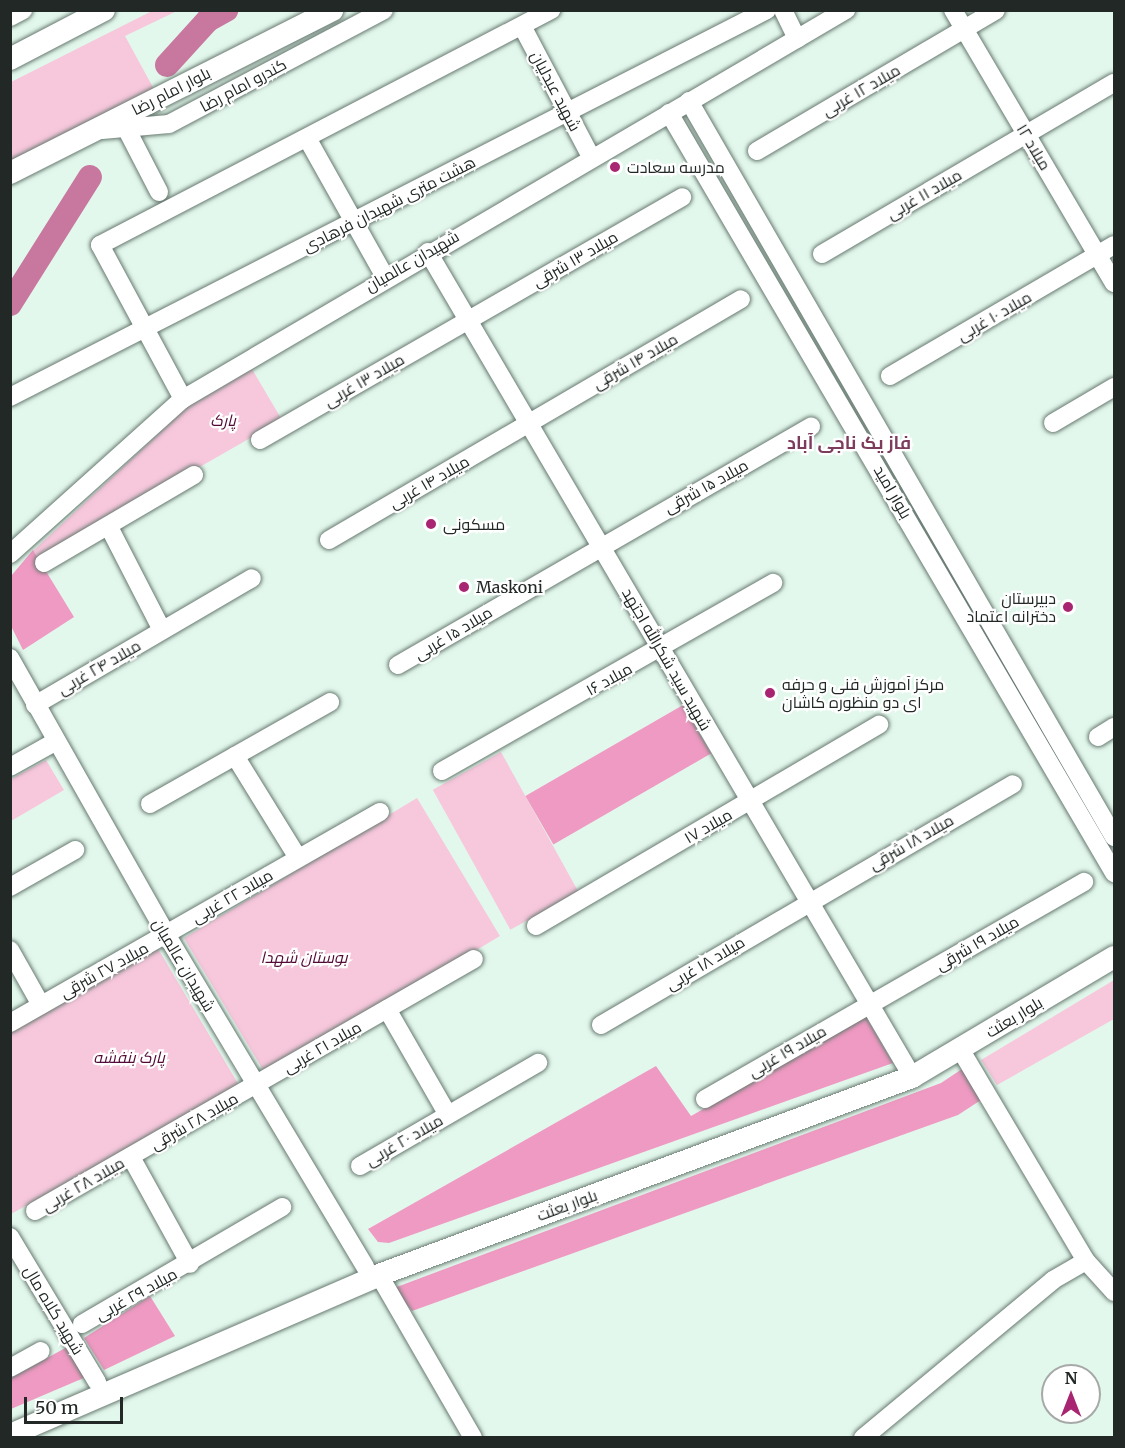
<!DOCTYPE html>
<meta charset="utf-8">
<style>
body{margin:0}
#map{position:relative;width:1125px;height:1448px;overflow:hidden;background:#e3f8ed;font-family:Merriweather,Cairo,serif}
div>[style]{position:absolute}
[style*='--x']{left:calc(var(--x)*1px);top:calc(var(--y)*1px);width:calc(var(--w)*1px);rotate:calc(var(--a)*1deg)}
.green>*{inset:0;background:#f7c7dc;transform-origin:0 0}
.forest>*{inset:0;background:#ef9ac2;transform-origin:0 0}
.river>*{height:24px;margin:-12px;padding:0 12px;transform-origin:12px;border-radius:12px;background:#c8779e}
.roads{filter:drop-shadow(0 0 2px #677970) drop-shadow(0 0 2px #677970)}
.minor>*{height:18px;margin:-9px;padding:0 9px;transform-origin:9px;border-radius:9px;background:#fff}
.major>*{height:22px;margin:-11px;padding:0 11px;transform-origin:11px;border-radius:11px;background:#fff}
.dots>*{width:16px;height:16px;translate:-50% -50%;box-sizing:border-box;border:3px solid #fff;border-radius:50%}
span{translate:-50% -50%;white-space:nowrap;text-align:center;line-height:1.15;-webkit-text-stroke:4.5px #fff;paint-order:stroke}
.street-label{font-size:16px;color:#212825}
.poi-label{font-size:16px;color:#212825}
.left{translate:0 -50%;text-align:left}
.right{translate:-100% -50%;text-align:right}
.park-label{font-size:16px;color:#530935;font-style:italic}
.neighbourhood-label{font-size:18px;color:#7e3c5d;font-weight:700}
.frame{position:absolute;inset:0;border:12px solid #212825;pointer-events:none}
.north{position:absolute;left:1041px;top:1364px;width:60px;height:60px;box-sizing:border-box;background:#fff;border:2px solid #a6a9a8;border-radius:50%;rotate:0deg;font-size:16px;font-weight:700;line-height:24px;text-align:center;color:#212825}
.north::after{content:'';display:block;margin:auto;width:21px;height:27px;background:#a82571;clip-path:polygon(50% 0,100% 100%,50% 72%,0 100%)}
.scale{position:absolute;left:24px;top:1397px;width:99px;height:27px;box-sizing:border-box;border:3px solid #212825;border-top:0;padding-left:8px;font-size:18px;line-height:21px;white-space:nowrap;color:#212825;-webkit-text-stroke:4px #fff;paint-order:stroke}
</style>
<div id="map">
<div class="green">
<div style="clip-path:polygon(152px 11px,177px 11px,125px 36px,155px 91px,11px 160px,11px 82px)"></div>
<div style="clip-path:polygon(252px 369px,282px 420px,39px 559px,33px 551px,186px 408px)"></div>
<div style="left:501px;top:752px;width:160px;height:78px;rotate:61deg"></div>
<div style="clip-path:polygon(46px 760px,64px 790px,11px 821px,11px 779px)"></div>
<div style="left:417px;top:798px;width:161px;height:272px;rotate:59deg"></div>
<div style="clip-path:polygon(157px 947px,240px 1087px,11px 1214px,10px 1033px)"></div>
<div style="clip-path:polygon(1114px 980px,1114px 1019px,997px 1085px,981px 1060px)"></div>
</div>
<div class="forest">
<div style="clip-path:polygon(33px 550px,74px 617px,23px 650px,11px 626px,11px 576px)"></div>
<div style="left:683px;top:705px;width:56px;height:182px;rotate:60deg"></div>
<div style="clip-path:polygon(866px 1017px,893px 1063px,389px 1243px,378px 1242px,368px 1229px,656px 1066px,691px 1116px)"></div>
<div style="clip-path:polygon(965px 1067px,984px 1098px,958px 1115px,412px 1311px,394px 1288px,941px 1083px)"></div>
<div style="clip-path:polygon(150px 1296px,175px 1336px,104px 1370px,84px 1338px)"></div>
<div style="clip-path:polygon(67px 1347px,86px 1377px,11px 1409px,11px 1378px)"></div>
</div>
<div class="river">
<div style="--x:167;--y:65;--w:61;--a:-47.7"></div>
<div style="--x:208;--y:20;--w:21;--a:-29"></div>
<div style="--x:10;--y:304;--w:150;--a:-57.8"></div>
</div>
<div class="roads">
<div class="minor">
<div style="--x:783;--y:10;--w:32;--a:64"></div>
<div style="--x:953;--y:10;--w:317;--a:59.5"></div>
<div style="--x:10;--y:17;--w:15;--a:-28"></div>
<div style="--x:522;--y:26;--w:148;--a:62.2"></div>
<div style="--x:689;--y:101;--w:850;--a:60"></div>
<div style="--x:669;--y:113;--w:881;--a:59.65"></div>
<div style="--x:126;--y:128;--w:72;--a:62.7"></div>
<div style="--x:102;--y:130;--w:67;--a:-5.1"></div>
<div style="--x:169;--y:124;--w:243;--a:-27.9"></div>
<div style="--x:307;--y:138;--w:159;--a:60.7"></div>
<div style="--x:757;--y:151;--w:277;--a:-30.5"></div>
<div style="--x:428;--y:252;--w:944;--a:59.58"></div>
<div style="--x:822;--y:254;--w:338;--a:-30.4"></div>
<div style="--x:890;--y:376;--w:259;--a:-30.3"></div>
<div style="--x:10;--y:397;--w:850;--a:-27.08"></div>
<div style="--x:183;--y:399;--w:175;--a:-118.3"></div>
<div style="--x:100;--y:245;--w:509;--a:-27.52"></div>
<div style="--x:1053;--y:423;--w:71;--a:-30.5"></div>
<div style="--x:260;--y:440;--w:487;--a:-29.9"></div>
<div style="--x:109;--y:527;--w:116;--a:62.8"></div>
<div style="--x:329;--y:540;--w:477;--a:-30.3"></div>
<div style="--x:10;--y:554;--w:232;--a:-41.9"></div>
<div style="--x:183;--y:399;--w:769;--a:-30.4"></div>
<div style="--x:44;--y:563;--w:174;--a:-30.4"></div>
<div style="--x:10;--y:658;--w:317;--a:60.5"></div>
<div style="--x:166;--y:934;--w:388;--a:59.1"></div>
<div style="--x:398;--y:665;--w:477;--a:-30"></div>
<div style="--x:35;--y:705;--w:251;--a:-30.3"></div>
<div style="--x:1098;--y:737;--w:19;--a:-32"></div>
<div style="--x:235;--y:756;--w:120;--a:58.3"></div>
<div style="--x:10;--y:767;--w:51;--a:-29.1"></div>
<div style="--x:442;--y:771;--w:381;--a:-29.6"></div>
<div style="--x:150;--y:804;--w:207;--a:-29.5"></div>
<div style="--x:10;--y:887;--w:75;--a:-29.6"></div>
<div style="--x:536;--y:926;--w:398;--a:-30.4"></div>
<div style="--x:10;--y:950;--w:63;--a:60.6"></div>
<div style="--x:387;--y:1009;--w:122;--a:60.1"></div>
<div style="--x:10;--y:1023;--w:426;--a:-29.7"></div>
<div style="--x:601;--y:1025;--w:477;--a:-30.3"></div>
<div style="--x:705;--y:1099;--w:437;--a:-29.8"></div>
<div style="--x:131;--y:1157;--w:122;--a:61.1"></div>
<div style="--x:360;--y:1166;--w:206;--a:-30.1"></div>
<div style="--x:35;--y:1211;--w:506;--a:-29.86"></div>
<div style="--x:10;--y:1237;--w:169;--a:59"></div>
<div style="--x:1086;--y:1261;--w:42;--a:47.9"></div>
<div style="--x:379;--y:1275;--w:188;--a:60"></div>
<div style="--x:82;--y:1324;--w:232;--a:-30.3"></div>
<div style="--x:10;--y:1368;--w:35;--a:-29"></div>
<div style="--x:863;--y:1438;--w:247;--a:-39.7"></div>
<div style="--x:1053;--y:1280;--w:38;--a:-30"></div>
<div style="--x:1086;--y:1261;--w:247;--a:-120.7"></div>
</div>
<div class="major">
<div style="--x:10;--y:59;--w:106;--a:-27.5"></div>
<div style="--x:10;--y:173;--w:361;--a:-26.8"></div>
<div style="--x:10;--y:1435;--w:402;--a:-23.4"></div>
<div style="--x:379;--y:1275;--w:569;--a:-20.38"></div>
<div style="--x:912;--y:1077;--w:235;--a:-30.7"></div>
</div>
</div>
<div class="dots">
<div style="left:615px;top:167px;background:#a82571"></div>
<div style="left:431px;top:524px;background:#a82571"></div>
<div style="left:464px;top:587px;background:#a82571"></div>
<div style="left:1068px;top:607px;background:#a82571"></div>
<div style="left:770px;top:693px;background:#a82571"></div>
</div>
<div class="street-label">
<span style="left:243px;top:85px;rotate:-28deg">کندرو امام رضا</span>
<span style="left:861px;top:90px;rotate:-30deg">میلاد ۱۲ غربی</span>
<span style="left:171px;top:91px;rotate:-27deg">بلوار امام رضا</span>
<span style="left:556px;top:91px;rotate:62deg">شهید عبدلیان</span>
<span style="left:1034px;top:147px;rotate:59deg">میلاد ۱۲</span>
<span style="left:924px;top:194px;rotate:-30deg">میلاد ۱۱ غربی</span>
<span style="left:389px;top:204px;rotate:-27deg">هشت متری شهیدان فرهادی</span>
<span style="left:575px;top:259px;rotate:-30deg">میلاد ۱۳ شرقی</span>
<span style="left:412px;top:261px;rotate:-30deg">شهیدان عالمیان</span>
<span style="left:994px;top:316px;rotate:-30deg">میلاد ۱۰ غربی</span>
<span style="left:635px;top:361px;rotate:-30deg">میلاد ۱۴ شرقی</span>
<span style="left:364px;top:380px;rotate:-30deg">میلاد ۱۳ غربی</span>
<span style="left:429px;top:482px;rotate:-30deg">میلاد ۱۴ غربی</span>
<span style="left:706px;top:486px;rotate:-29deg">میلاد ۱۵ شرقی</span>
<span style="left:893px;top:492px;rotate:60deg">بلوار امید</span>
<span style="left:453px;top:633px;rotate:-31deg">میلاد ۱۵ غربی</span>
<span style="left:667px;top:659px;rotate:60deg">شهید سید شکرالله اجتهد</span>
<span style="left:99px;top:667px;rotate:-30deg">میلاد ۲۴ غربی</span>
<span style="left:609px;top:679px;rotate:-29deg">میلاد ۱۶</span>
<span style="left:708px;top:826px;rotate:-30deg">میلاد ۱۷</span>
<span style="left:911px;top:842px;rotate:-30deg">میلاد ۱۸ شرقی</span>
<span style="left:232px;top:896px;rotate:-30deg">میلاد ۲۲ غربی</span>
<span style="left:977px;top:943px;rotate:-30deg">میلاد ۱۹ شرقی</span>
<span style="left:705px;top:963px;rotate:-31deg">میلاد ۱۸ غربی</span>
<span style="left:184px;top:965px;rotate:59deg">شهیدان عالمیان</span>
<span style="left:104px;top:970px;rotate:-29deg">میلاد ۲۷ شرقی</span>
<span style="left:1014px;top:1017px;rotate:-31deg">بلوار بعثت</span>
<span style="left:322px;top:1047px;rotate:-30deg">میلاد ۲۱ غربی</span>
<span style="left:787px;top:1051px;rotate:-30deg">میلاد ۱۹ غربی</span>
<span style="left:194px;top:1121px;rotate:-30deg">میلاد ۲۸ شرقی</span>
<span style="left:404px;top:1140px;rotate:-30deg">میلاد ۲۰ غربی</span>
<span style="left:83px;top:1184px;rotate:-30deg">میلاد ۲۸ غربی</span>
<span style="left:567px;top:1205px;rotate:-20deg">بلوار بعثت</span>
<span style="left:136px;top:1294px;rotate:-29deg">میلاد ۲۹ غربی</span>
<span style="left:54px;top:1310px;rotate:59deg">شهید کلاه مال</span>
</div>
<div class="poi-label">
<span class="left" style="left:627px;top:167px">مدرسه سعادت</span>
<span class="left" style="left:443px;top:524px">مسکونی</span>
<span class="left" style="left:476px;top:587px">Maskoni</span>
<span class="right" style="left:1056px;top:607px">دبیرستان<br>دخترانه اعتماد</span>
<span class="left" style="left:782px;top:693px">مرکز آموزش فنی و حرفه<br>ای دو منظوره کاشان</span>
</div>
<div class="park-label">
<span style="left:223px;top:420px">پارک</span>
<span style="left:304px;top:957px">بوستان شهدا</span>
<span style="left:129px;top:1057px">پارک بنفشه</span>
</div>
<div class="neighbourhood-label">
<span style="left:849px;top:443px">فاز یک ناجی آباد</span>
</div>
<div class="frame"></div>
<div class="north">N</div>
<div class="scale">50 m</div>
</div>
